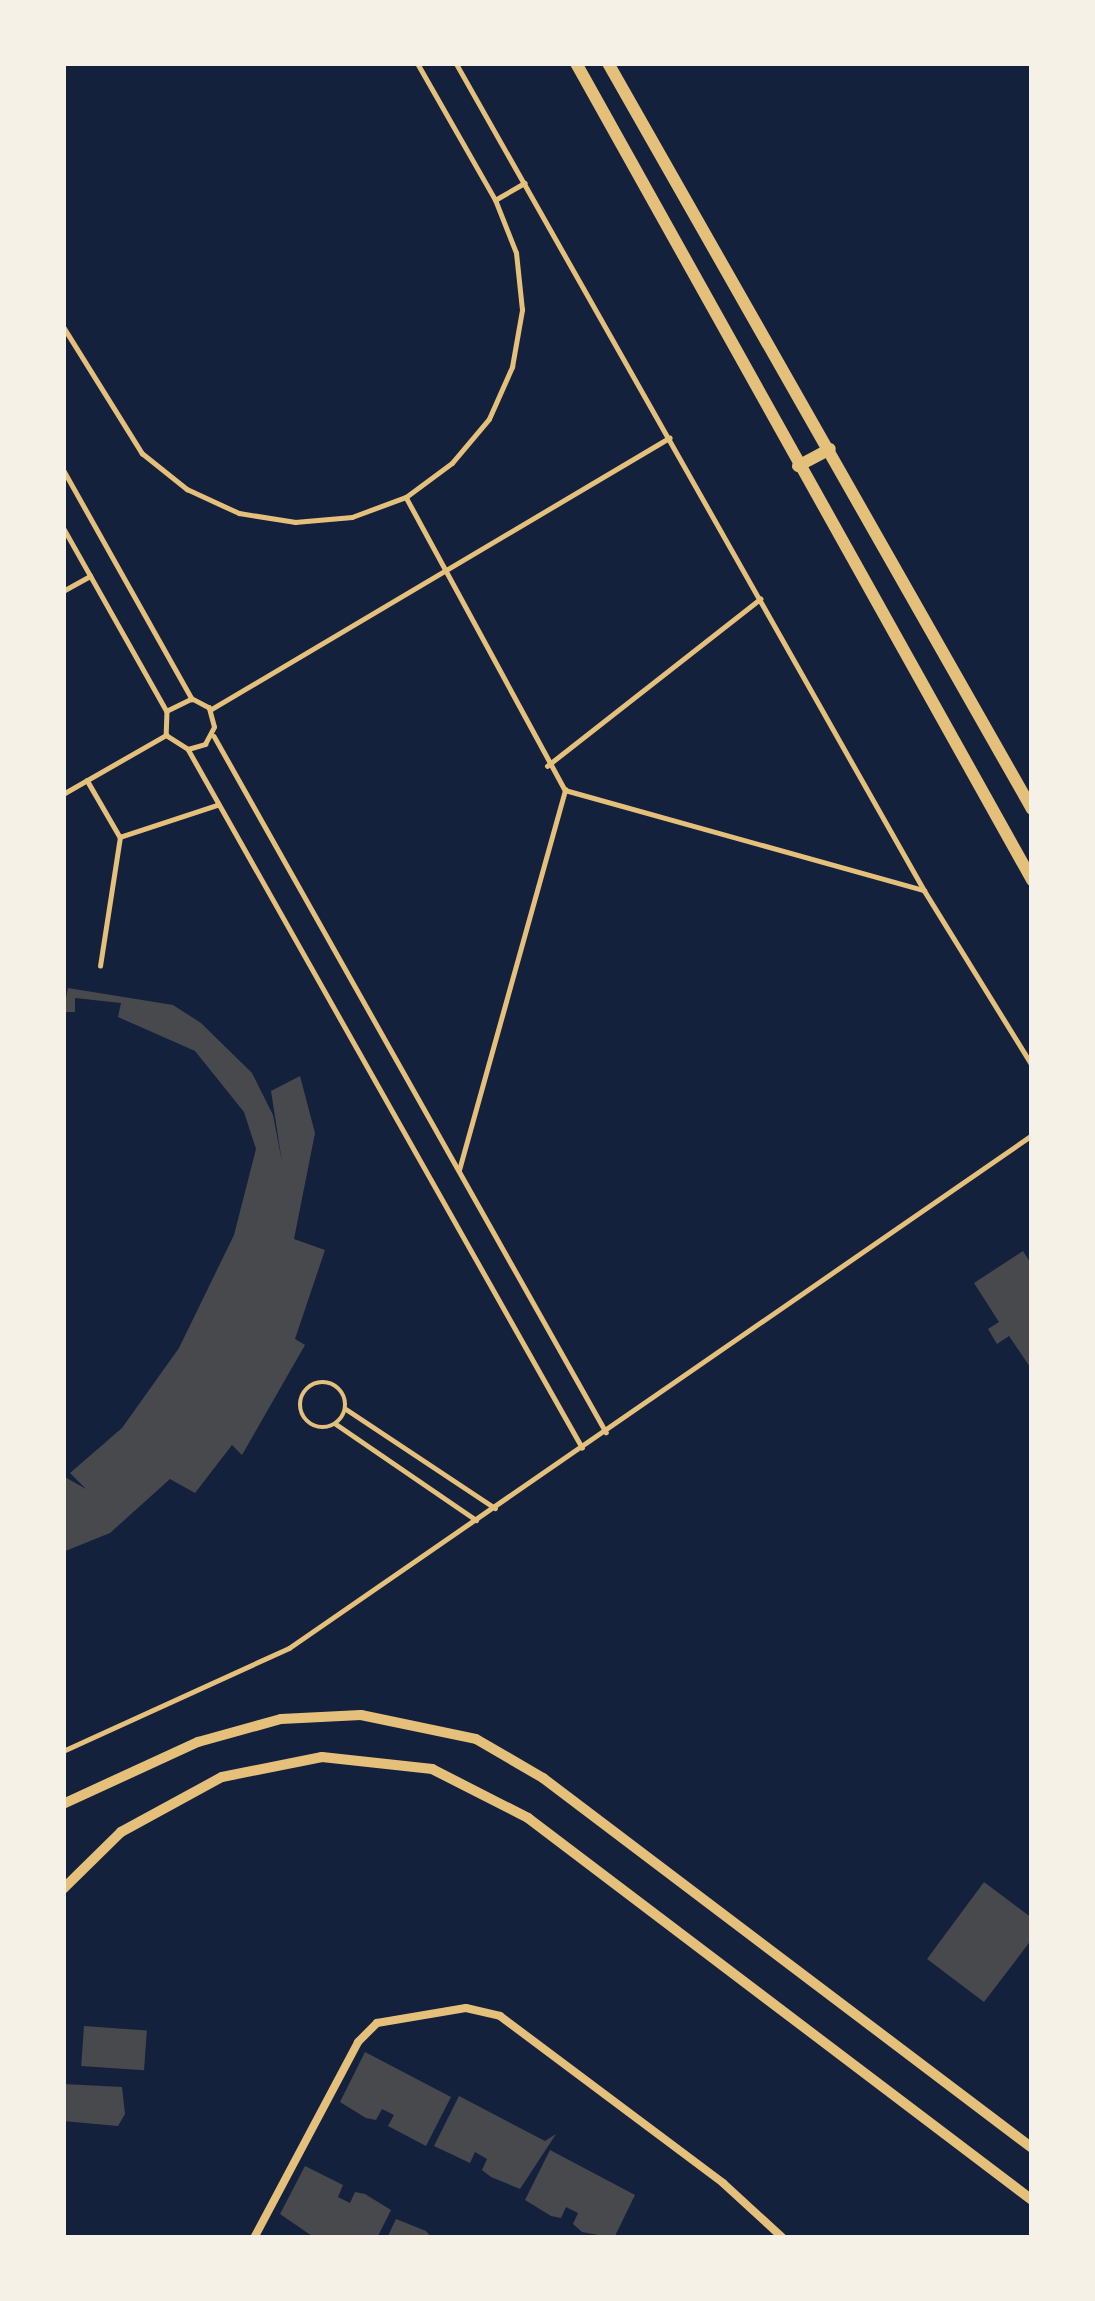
<!DOCTYPE html>
<style>
body{margin:0}
#map{position:relative;width:1095px;height:2301px;overflow:hidden;background:#14213d;font-family:Cabin,sans-serif}
div>[style]{position:absolute}
[style*='--x']{left:calc(var(--x)*1px);top:calc(var(--y)*1px);width:calc(var(--w)*1px);rotate:calc(var(--a)*1deg)}
.building>*{inset:0;background:#48494c;transform-origin:0 0}
.service>*{height:4.5px;margin:-2.25px;padding:0 2.25px;transform-origin:2.25px;border-radius:2.25px;background:#e5c07b}
.service>.ring{margin:-2.25px;padding:0;box-sizing:content-box;background:none;border:4.5px solid #e5c07b;border-radius:50%}
.minor>*{height:8px;margin:-4px;padding:0 4px;transform-origin:4px;border-radius:4px;background:#e5c07b}
.tertiary>*{height:10px;margin:-5px;padding:0 5px;transform-origin:5px;border-radius:5px;background:#e5c07b}
.secondary>*{height:12px;margin:-6px;padding:0 6px;transform-origin:6px;border-radius:6px;background:#e5c07b}
span{translate:-50% -50%;white-space:nowrap;text-align:center;line-height:1.15;-webkit-text-stroke:9px #f6f1e7;paint-order:stroke}
.frame{position:absolute;inset:0;border:66px solid #f6f1e7;pointer-events:none}
</style>
<div id="map">
<div class="building">
<div style="clip-path:polygon(68px 988px,173px 1005px,201px 1023px,252px 1073px,273px 1115px,282px 1162px,271px 1091px,300px 1076px,315px 1133px,294px 1239px,325px 1250px,295px 1339px,305px 1345px,242px 1455px,232px 1445px,195px 1493px,170px 1479px,110px 1533px,63px 1552px,63px 1476px,86px 1489px,70px 1473px,122px 1428px,179px 1348px,234px 1235px,256px 1149px,244px 1112px,195px 1051px,118px 1017px,121px 1003px,75px 998px,75px 1012px,63px 1012px)"></div>
<div style="clip-path:polygon(1023px 1251px,1032px 1265px,1032px 1370px,1009px 1336px,997px 1344px,988px 1329px,999px 1322px,974px 1283px)"></div>
<div style="clip-path:polygon(984px 1882px,1032px 1918px,1032px 1939px,984px 2002px,927px 1959px)"></div>
<div style="left:84px;top:2026px;width:63px;height:40px;rotate:4deg"></div>
<div style="clip-path:polygon(365px 2052px,451px 2097px,426px 2146px,388px 2126px,394px 2115px,382px 2109px,376px 2120px,366px 2118px,340px 2102px)"></div>
<div style="clip-path:polygon(63px 2084px,122px 2087px,125px 2114px,118px 2126px,63px 2121px)"></div>
<div style="clip-path:polygon(459px 2096px,545px 2141px,556px 2134px,520px 2189px,491px 2177px,482px 2170px,487px 2159px,475px 2152px,470px 2163px,434px 2146px)"></div>
<div style="clip-path:polygon(550px 2150px,635px 2195px,614px 2238px,582px 2232px,573px 2224px,578px 2213px,566px 2207px,561px 2218px,551px 2216px,525px 2200px)"></div>
<div style="clip-path:polygon(305px 2166px,343px 2185px,338px 2197px,350px 2203px,355px 2192px,365px 2194px,391px 2210px,377px 2238px,315px 2238px,280px 2214px)"></div>
<div style="clip-path:polygon(396px 2219px,426px 2231px,432px 2238px,387px 2238px)"></div>
</div>
<div class="service">
<div style="--x:456;--y:63;--w:950;--a:60.49"></div>
<div style="--x:924;--y:890;--w:206;--a:58.3"></div>
<div style="--x:495;--y:200;--w:34;--a:-30"></div>
<div style="--x:63;--y:326;--w:150;--a:58.1"></div>
<div style="--x:142;--y:453;--w:58;--a:38.7"></div>
<div style="--x:187;--y:489;--w:57;--a:24.8"></div>
<div style="--x:239;--y:513;--w:57;--a:9.1"></div>
<div style="--x:295;--y:522;--w:57;--a:-5"></div>
<div style="--x:352;--y:517;--w:58;--a:-20.3"></div>
<div style="--x:406;--y:497;--w:57;--a:-36.5"></div>
<div style="--x:452;--y:463;--w:57;--a:-49.9"></div>
<div style="--x:489;--y:419;--w:57;--a:-66.1"></div>
<div style="--x:512;--y:367;--w:58;--a:-80"></div>
<div style="--x:522;--y:310;--w:57;--a:-96"></div>
<div style="--x:516;--y:253;--w:57;--a:-111.6"></div>
<div style="--x:495;--y:200;--w:158;--a:-119.7"></div>
<div style="--x:63;--y:469;--w:264;--a:60.7"></div>
<div style="--x:406;--y:497;--w:333;--a:61.5"></div>
<div style="--x:565;--y:790;--w:373;--a:15.6"></div>
<div style="--x:63;--y:527;--w:210;--a:60.6"></div>
<div style="--x:63;--y:591;--w:31;--a:-29"></div>
<div style="--x:210;--y:710;--w:534;--a:-30.65"></div>
<div style="--x:214;--y:736;--w:799;--a:60.61"></div>
<div style="--x:188;--y:749;--w:18;--a:-16"></div>
<div style="--x:205;--y:744;--w:19;--a:-62"></div>
<div style="--x:214;--y:727;--w:20;--a:-105"></div>
<div style="--x:209;--y:708;--w:19;--a:-152"></div>
<div style="--x:192;--y:699;--w:28;--a:154"></div>
<div style="--x:167;--y:711;--w:24;--a:92"></div>
<div style="--x:166;--y:735;--w:26;--a:32"></div>
<div style="--x:188;--y:749;--w:802;--a:60.56"></div>
<div style="--x:547;--y:766;--w:271;--a:-38.1"></div>
<div style="--x:87;--y:780;--w:66;--a:59.9"></div>
<div style="--x:120;--y:837;--w:102;--a:-18.3"></div>
<div style="--x:63;--y:794;--w:119;--a:-29.8"></div>
<div style="--x:100;--y:966;--w:131;--a:-81.2"></div>
<div style="--x:459;--y:1170;--w:395;--a:-74.4"></div>
<div class="ring" style="left:300px;top:1382px;width:41.5px;height:41.5px"></div>
<div style="--x:346;--y:1409;--w:179;--a:33.6"></div>
<div style="--x:336;--y:1424;--w:170;--a:34.4"></div>
<div style="--x:63;--y:1751;--w:248;--a:-24.5"></div>
<div style="--x:289;--y:1648;--w:903;--a:-34.62"></div>
</div>
<div class="minor">
<div style="--x:254;--y:2238;--w:222;--a:-62"></div>
<div style="--x:358;--y:2042;--w:27;--a:-45"></div>
<div style="--x:377;--y:2023;--w:90;--a:-9.6"></div>
<div style="--x:466;--y:2008;--w:35;--a:13"></div>
<div style="--x:500;--y:2016;--w:279;--a:36.8"></div>
<div style="--x:723;--y:2183;--w:81;--a:42.5"></div>
</div>
<div class="tertiary">
<div style="--x:63;--y:1804;--w:149;--a:-24.7"></div>
<div style="--x:198;--y:1742;--w:86;--a:-15.5"></div>
<div style="--x:281;--y:1719;--w:80;--a:-2.9"></div>
<div style="--x:361;--y:1715;--w:117;--a:11.8"></div>
<div style="--x:476;--y:1739;--w:78;--a:30.2"></div>
<div style="--x:543;--y:1778;--w:613;--a:37.11"></div>
<div style="--x:63;--y:1889;--w:81;--a:-44.5"></div>
<div style="--x:121;--y:1832;--w:115;--a:-28.6"></div>
<div style="--x:222;--y:1777;--w:102;--a:-11.3"></div>
<div style="--x:322;--y:1757;--w:111;--a:6.2"></div>
<div style="--x:432;--y:1769;--w:108;--a:27"></div>
<div style="--x:528;--y:1818;--w:632;--a:37.16"></div>
</div>
<div class="secondary">
<div style="--x:576;--y:63;--w:936;--a:60.83"></div>
<div style="--x:608;--y:63;--w:858;--a:60.39"></div>
<div style="--x:798;--y:466;--w:36;--a:-28"></div>
</div>
<div class="frame"></div>
</div>
